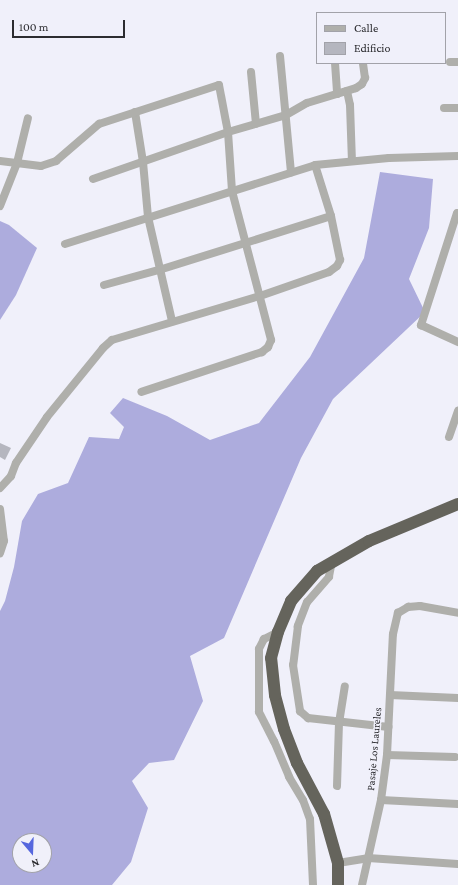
<!DOCTYPE html>
<style>
body{margin:0}
#map{position:relative;width:458px;height:885px;overflow:hidden;background:#f0f0fa;font-family:"Crimson Pro",serif}
div>[style]{position:absolute}
[style*='--x']{left:calc(var(--x)*1px);top:calc(var(--y)*1px);width:calc(var(--w)*1px);rotate:calc(var(--a)*1deg)}
.forest>*{inset:0;background:#adacdd}
.building>*{inset:0;background:#b5b6bf}
.street>*{height:8px;margin:-4px;padding:0 4px;transform-origin:4px;border-radius:4px;background:#afafab}
.highway>*{height:12px;margin:-6px;padding:0 6px;transform-origin:6px;border-radius:6px;background:#65645c}
span{translate:-50% -50%;white-space:nowrap;text-align:center;line-height:1.15;-webkit-text-stroke:3px #f0f0fa;paint-order:stroke}
.street-label{font-size:11px;color:#2c2c30}
.legend{position:absolute;left:316px;top:12px;width:130px;height:52px;box-sizing:border-box;background:#f0f0fa;border:1px solid #a2a2a9;margin:0;padding:5px 7px;list-style:none;font-size:12px;color:#2c2c30}
.legend li{display:flex;align-items:center;gap:8px;height:20px}
.legend b{width:20px;border:1px solid #a2a2a9}
.north{position:absolute;left:12px;top:833px;width:40px;height:40px;box-sizing:border-box;background:#f0f0fa;border:1px solid #a2a2a9;border-radius:50%;rotate:161deg;font-size:11px;font-weight:700;line-height:16px;text-align:center;color:#2c2c30}
.north::after{content:'';display:block;margin:auto;width:14px;height:18px;background:#5667de;clip-path:polygon(50% 0,100% 100%,50% 72%,0 100%)}
.scale{position:absolute;left:12px;top:20px;width:113px;height:18px;box-sizing:border-box;border:2px solid #2c2c30;border-top:0;padding-left:5px;font-size:12px;line-height:14px;white-space:nowrap;color:#2c2c30;-webkit-text-stroke:3px #f0f0fa;paint-order:stroke}
</style>
<div id="map">
<div class="forest">
<div style="clip-path:polygon(evenodd,380px 172px,433px 179px,429px 228px,409px 279px,425px 312px,333px 399px,301px 458px,224px 638px,190px 656px,203px 701px,174px 760px,149px 763px,132px 781px,148px 808px,131px 862px,112px 885px,0 885px,0 611px,5px 601px,14px 567px,22px 521px,38px 494px,68px 483px,89px 437px,119px 439px,124px 427px,110px 413px,123px 398px,167px 416px,210px 440px,259px 423px,310px 357px,364px 258px,380px 172px,20px 841px,44px 841px,44px 865px,20px 865px,20px 841px)"></div>
<div style="clip-path:polygon(0 221px,9px 225px,37px 248px,16px 295px,0 320px)"></div>
</div>
<div class="building">
<div style="clip-path:polygon(0 443px,11px 448px,5px 460px,0 457px)"></div>
</div>
<div class="street">
<div style="--x:280;--y:56;--w:117;--a:84.6"></div>
<div style="--x:450;--y:62;--w:8;--a:0"></div>
<div style="--x:335;--y:63;--w:31;--a:86"></div>
<div style="--x:251;--y:72;--w:52;--a:84.5"></div>
<div style="--x:347;--y:91;--w:14;--a:78"></div>
<div style="--x:350;--y:105;--w:56;--a:88"></div>
<div style="--x:444;--y:108;--w:14;--a:0"></div>
<div style="--x:135;--y:112;--w:51;--a:80.9"></div>
<div style="--x:143;--y:162;--w:55;--a:84.8"></div>
<div style="--x:148;--y:217;--w:107;--a:77"></div>
<div style="--x:0;--y:161;--w:41;--a:7"></div>
<div style="--x:41;--y:166;--w:16;--a:-18"></div>
<div style="--x:56;--y:161;--w:57;--a:-40.7"></div>
<div style="--x:99;--y:124;--w:126;--a:-18"></div>
<div style="--x:219;--y:85;--w:48;--a:79.2"></div>
<div style="--x:228;--y:132;--w:59;--a:86.1"></div>
<div style="--x:232;--y:191;--w:154;--a:75.3"></div>
<div style="--x:271;--y:340;--w:8;--a:113"></div>
<div style="--x:268;--y:347;--w:8;--a:140"></div>
<div style="--x:262;--y:352;--w:127;--a:161.7"></div>
<div style="--x:93;--y:179;--w:143;--a:-19.2"></div>
<div style="--x:228;--y:132;--w:60;--a:-16.3"></div>
<div style="--x:286;--y:115;--w:24;--a:-30"></div>
<div style="--x:307;--y:103;--w:51;--a:-17"></div>
<div style="--x:356;--y:88;--w:7;--a:-34"></div>
<div style="--x:362;--y:84;--w:7;--a:-63"></div>
<div style="--x:365;--y:78;--w:15;--a:-98"></div>
<div style="--x:0;--y:206;--w:46;--a:-68.4"></div>
<div style="--x:17;--y:163;--w:46;--a:-76.3"></div>
<div style="--x:458;--y:214;--w:1;--a:-135"></div>
<div style="--x:457;--y:213;--w:118;--a:107.8"></div>
<div style="--x:421;--y:325;--w:41;--a:24.7"></div>
<div style="--x:65;--y:244;--w:262;--a:-17.5"></div>
<div style="--x:315;--y:165;--w:74;--a:-5.4"></div>
<div style="--x:389;--y:158;--w:69;--a:-1.7"></div>
<div style="--x:104;--y:285;--w:57;--a:-15.3"></div>
<div style="--x:159;--y:270;--w:180;--a:-17.4"></div>
<div style="--x:449;--y:437;--w:28;--a:-71"></div>
<div style="--x:0;--y:488;--w:16;--a:-47"></div>
<div style="--x:11;--y:476;--w:14;--a:-69"></div>
<div style="--x:16;--y:463;--w:55;--a:-56"></div>
<div style="--x:47;--y:417;--w:89;--a:-50.9"></div>
<div style="--x:103;--y:348;--w:12;--a:-42"></div>
<div style="--x:112;--y:340;--w:154;--a:-16.6"></div>
<div style="--x:260;--y:296;--w:73;--a:-19.2"></div>
<div style="--x:329;--y:272;--w:10;--a:-37"></div>
<div style="--x:337;--y:266;--w:7;--a:-63"></div>
<div style="--x:340;--y:260;--w:45;--a:-101.6"></div>
<div style="--x:331;--y:216;--w:53;--a:-107.4"></div>
<div style="--x:0;--y:509;--w:32;--a:83"></div>
<div style="--x:4;--y:541;--w:13;--a:108"></div>
<div style="--x:332;--y:561;--w:16;--a:101"></div>
<div style="--x:329;--y:577;--w:33;--a:131"></div>
<div style="--x:307;--y:602;--w:26;--a:111"></div>
<div style="--x:298;--y:626;--w:39;--a:97"></div>
<div style="--x:293;--y:665;--w:47;--a:81.3"></div>
<div style="--x:300;--y:711;--w:11;--a:41"></div>
<div style="--x:308;--y:718;--w:81;--a:6.4"></div>
<div style="--x:278;--y:632;--w:16;--a:153"></div>
<div style="--x:264;--y:639;--w:11;--a:117"></div>
<div style="--x:259;--y:649;--w:63;--a:90"></div>
<div style="--x:259;--y:712;--w:33;--a:63"></div>
<div style="--x:274;--y:741;--w:39;--a:67"></div>
<div style="--x:289;--y:777;--w:27;--a:59"></div>
<div style="--x:303;--y:800;--w:20;--a:70"></div>
<div style="--x:310;--y:819;--w:66;--a:87.4"></div>
<div style="--x:390;--y:695;--w:68;--a:2.5"></div>
<div style="--x:387;--y:755;--w:68;--a:1.7"></div>
<div style="--x:337;--y:786;--w:63;--a:-88.2"></div>
<div style="--x:339;--y:723;--w:37;--a:-81"></div>
<div style="--x:381;--y:800;--w:77;--a:3"></div>
<div style="--x:338;--y:863;--w:30;--a:-9"></div>
<div style="--x:368;--y:858;--w:90;--a:3.8"></div>
<div style="--x:362;--y:885;--w:87;--a:-77.4"></div>
<div style="--x:381;--y:800;--w:45;--a:-82.4"></div>
<div style="--x:387;--y:755;--w:121;--a:-87.2"></div>
<div style="--x:393;--y:634;--w:22;--a:-77"></div>
<div style="--x:398;--y:613;--w:12;--a:-31"></div>
<div style="--x:408;--y:607;--w:12;--a:-5"></div>
<div style="--x:420;--y:606;--w:39;--a:10"></div>
</div>
<div class="highway">
<div style="--x:338;--y:885;--w:22;--a:-90"></div>
<div style="--x:338;--y:863;--w:51;--a:-105.9"></div>
<div style="--x:324;--y:814;--w:58;--a:-117.9"></div>
<div style="--x:297;--y:763;--w:36;--a:-111"></div>
<div style="--x:284;--y:729;--w:35;--a:-105"></div>
<div style="--x:275;--y:695;--w:37;--a:-96"></div>
<div style="--x:271;--y:658;--w:27;--a:-75"></div>
<div style="--x:278;--y:632;--w:34;--a:-67"></div>
<div style="--x:291;--y:601;--w:40;--a:-49"></div>
<div style="--x:317;--y:571;--w:60;--a:-30"></div>
<div style="--x:369;--y:541;--w:96;--a:-22.6"></div>
</div>
<div class="street-label">
<span style="left:374px;top:749px;rotate:-85deg">Pasaje Los Laureles</span>
</div>
<ul class="legend">
<li><b style="height:5px;background:#afafab"></b>Calle</li>
<li><b style="height:11px;background:#b5b6bf"></b>Edificio</li>
</ul>
<div class="north">N</div>
<div class="scale">100 m</div>
</div>
